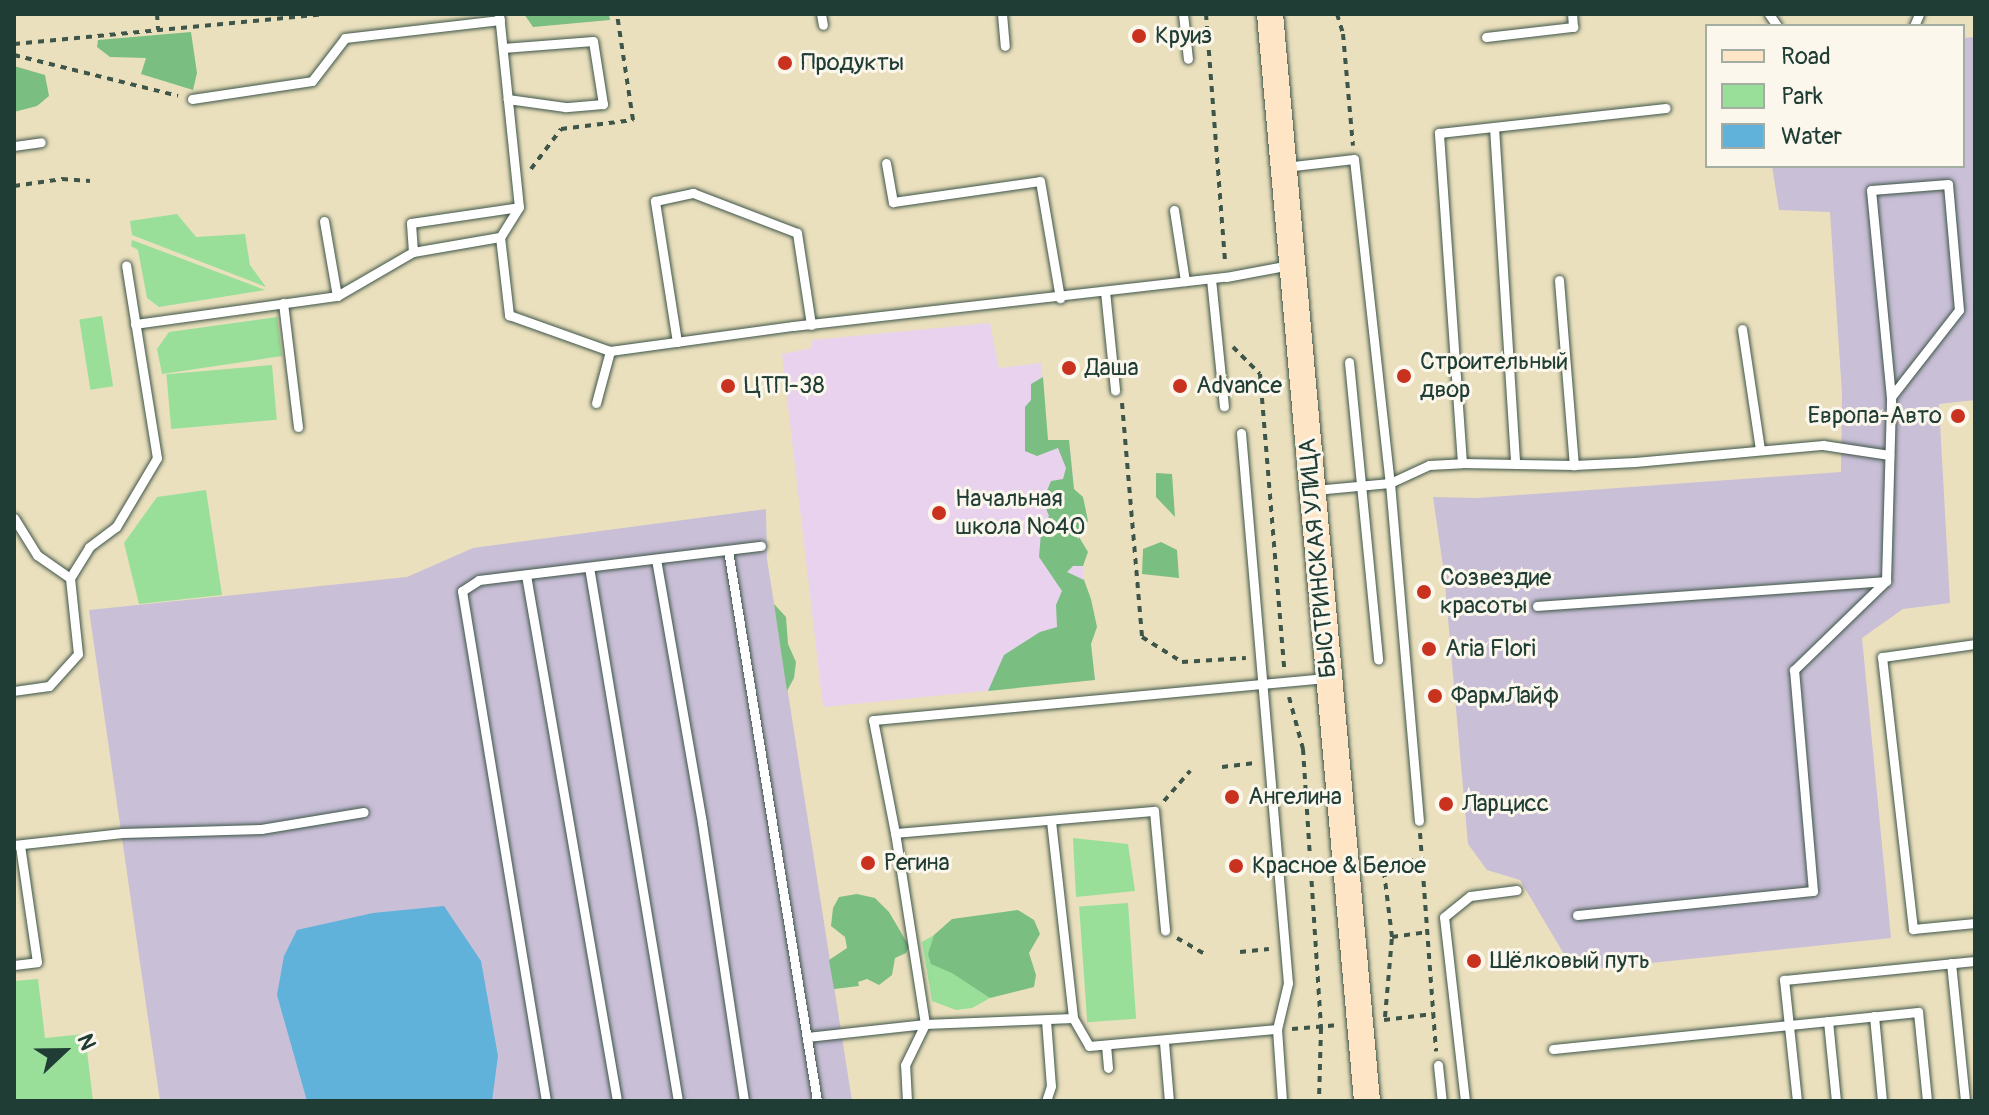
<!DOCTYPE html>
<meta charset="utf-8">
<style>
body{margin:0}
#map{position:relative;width:1989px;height:1115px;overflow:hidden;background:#ebe0bd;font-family:Pangolin,sans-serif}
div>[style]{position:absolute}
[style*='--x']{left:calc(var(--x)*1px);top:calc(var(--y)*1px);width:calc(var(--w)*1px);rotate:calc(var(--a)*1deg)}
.built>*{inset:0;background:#e8d2ee}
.industrial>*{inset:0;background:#c9bfd7}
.green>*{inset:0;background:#99df99;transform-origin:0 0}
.forest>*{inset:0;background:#7abe81}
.water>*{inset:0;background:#60b2db}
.path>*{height:4px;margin-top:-2px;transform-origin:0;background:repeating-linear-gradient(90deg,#3e5549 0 6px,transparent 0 12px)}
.roads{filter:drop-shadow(0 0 2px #3e5549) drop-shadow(0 0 2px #3e5549)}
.lane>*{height:9px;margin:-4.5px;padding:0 4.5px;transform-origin:4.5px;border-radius:4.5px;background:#fff}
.secondary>*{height:26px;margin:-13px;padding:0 13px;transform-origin:13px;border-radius:13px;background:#fde5c5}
.dots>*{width:22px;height:22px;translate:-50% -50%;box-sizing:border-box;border:4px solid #fbf7ec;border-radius:50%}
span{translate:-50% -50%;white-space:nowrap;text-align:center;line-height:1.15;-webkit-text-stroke:6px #fbf7ec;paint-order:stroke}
.poi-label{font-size:24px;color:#1f3d34}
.left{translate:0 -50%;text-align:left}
.right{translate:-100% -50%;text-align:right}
.street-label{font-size:24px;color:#1f3d34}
.frame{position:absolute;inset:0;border:16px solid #1f3d34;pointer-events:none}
.legend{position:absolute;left:1705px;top:24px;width:260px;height:144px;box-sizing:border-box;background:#fbf7ec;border:2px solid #a3ada2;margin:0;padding:10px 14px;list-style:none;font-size:24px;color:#1f3d34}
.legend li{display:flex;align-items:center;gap:16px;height:40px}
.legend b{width:40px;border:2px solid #a3ada2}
.north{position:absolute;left:24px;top:1011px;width:80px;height:80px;-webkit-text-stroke:6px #fbf7ec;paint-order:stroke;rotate:68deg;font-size:22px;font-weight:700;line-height:32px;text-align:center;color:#1f3d34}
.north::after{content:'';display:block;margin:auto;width:28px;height:36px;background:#1f3d34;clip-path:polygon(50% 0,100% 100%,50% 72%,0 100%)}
</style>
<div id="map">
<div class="built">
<div style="clip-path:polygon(990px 323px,999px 368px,1041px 363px,1048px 440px,1069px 440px,1095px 680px,823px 707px,782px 354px,812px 348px,812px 340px)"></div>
</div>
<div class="industrial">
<div style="clip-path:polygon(1975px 37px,1975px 400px,1939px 404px,1950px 603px,1903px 609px,1862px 638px,1891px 938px,1574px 971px,1520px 880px,1487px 870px,1468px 844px,1444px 573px,1433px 497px,1477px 498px,1841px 472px,1842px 394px,1830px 212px,1779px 210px,1772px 166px,1963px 166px,1963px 38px)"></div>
<div style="clip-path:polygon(766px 509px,767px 559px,852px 1101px,160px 1101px,89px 610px,407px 577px,473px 548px)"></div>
</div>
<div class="green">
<div style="clip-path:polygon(177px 214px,196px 237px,245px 234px,250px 265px,266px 287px,132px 235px,130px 221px)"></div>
<div style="clip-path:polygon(132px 240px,265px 290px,159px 307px,147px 298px,138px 250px,131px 246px)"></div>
<div style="left:102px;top:316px;width:71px;height:23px;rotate:81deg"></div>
<div style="clip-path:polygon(277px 317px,282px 356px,162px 374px,157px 349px,169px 332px)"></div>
<div style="left:272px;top:365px;width:55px;height:106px;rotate:85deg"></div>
<div style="clip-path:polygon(206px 490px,222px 595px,139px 604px,124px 543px,157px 497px)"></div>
<div style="clip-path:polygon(1073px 838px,1128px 844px,1135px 891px,1076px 897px)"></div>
<div style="left:1128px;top:903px;width:116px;height:49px;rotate:86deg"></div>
<div style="clip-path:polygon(934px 935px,949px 941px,990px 998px,972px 1008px,956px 1010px,932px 1001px,922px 942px)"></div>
<div style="clip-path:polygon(38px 979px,45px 1038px,85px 1034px,93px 1101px,14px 1101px,14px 981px)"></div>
</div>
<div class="forest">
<div style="clip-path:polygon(524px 14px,609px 14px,610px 20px,533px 27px)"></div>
<div style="clip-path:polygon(191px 32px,197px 73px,193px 90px,141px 74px,146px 58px,110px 57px,97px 47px,98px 40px)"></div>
<div style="clip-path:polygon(14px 66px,45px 75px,49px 96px,37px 106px,14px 112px)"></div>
<div style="clip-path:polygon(1043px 377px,1048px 440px,1069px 440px,1074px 489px,1083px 497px,1088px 521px,1079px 537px,1088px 552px,1083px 566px,1073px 566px,1067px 572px,1084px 580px,1091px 599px,1097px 627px,1091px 644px,1095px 680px,988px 691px,1004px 655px,1040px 632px,1057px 627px,1056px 605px,1062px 591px,1039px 557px,1041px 533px,1049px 516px,1043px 500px,1051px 481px,1063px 479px,1066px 468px,1058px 448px,1037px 456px,1025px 451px,1025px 407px,1031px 400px,1031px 384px)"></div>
<div style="clip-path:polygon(1156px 473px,1172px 474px,1175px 517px,1156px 497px)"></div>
<div style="clip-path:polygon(1161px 542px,1177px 550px,1179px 578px,1142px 574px,1143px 549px)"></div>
<div style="clip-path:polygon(774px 604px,786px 617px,788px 644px,796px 662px,794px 678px,787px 691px)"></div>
<div style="clip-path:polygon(857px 894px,875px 898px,889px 912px,909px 946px,906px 953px,895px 958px,892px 975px,879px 985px,867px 979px,858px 982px,859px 986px,834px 989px,829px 960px,847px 948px,845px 937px,831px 926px,833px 908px,839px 897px)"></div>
<div style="clip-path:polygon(1018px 910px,1034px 920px,1040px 934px,1029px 953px,1036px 975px,1034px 987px,990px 998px,952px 973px,931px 964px,928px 954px,934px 935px,952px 919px)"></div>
</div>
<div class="water">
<div style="clip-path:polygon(444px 906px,481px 961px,498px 1056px,492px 1101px,307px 1101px,277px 995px,284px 956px,297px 930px,373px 913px)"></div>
</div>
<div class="path">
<div style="--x:157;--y:14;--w:16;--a:86"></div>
<div style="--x:1206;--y:14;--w:250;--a:85.6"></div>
<div style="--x:1337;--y:14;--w:21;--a:73"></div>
<div style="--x:1343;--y:34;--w:112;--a:84.9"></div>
<div style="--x:14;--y:44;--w:313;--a:-5.5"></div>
<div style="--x:14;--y:55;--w:169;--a:14"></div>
<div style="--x:531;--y:169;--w:50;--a:-53.1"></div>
<div style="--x:561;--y:129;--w:73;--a:-7.1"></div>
<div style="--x:633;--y:120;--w:107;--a:-98.6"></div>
<div style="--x:14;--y:186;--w:49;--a:-8.3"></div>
<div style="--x:62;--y:179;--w:28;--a:4"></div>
<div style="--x:1233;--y:347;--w:38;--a:45"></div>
<div style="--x:1260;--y:374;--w:296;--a:85.3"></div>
<div style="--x:1122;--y:403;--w:235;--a:85.1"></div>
<div style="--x:1142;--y:637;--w:47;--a:32"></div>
<div style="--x:1182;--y:662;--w:64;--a:-3.6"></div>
<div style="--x:1289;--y:697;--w:54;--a:74.9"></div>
<div style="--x:1303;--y:749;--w:280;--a:86.3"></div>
<div style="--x:1321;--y:1028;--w:73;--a:91.6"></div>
<div style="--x:1222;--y:767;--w:33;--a:-7"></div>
<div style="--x:1164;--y:801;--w:40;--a:-49"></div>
<div style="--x:1420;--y:833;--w:219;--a:85.8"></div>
<div style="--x:1392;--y:937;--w:35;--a:-8"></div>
<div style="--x:1177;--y:938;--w:34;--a:30"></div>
<div style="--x:1240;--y:952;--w:29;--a:-6"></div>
<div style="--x:1385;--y:1017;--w:80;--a:-85"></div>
<div style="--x:1392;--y:937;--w:74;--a:-97"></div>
<div style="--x:1383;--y:864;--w:38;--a:-7"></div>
<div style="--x:1384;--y:1020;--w:49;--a:-7"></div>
<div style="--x:1292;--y:1029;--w:47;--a:-4.9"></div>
</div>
<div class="roads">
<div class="lane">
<div style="--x:499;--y:14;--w:194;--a:84.1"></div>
<div style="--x:519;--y:207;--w:36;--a:122"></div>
<div style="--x:500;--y:237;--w:79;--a:83.4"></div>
<div style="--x:509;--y:315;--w:107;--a:19.6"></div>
<div style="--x:610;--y:351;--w:185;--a:-7.8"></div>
<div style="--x:793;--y:326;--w:436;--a:-6.5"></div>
<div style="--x:1226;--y:277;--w:65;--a:-10.6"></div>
<div style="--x:821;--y:14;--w:11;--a:80"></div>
<div style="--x:1002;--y:14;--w:32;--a:85"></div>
<div style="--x:1183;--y:14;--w:45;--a:83.7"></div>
<div style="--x:1769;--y:14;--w:14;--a:56"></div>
<div style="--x:1914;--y:26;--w:13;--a:-67"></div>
<div style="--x:1486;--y:37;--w:88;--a:-6.6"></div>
<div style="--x:1573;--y:27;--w:13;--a:-94"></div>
<div style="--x:503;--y:48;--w:90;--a:-4.4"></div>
<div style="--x:593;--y:41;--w:64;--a:81"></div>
<div style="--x:603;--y:104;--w:38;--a:175"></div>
<div style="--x:565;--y:107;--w:58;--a:-172"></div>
<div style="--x:192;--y:99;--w:121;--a:-8.5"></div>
<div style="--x:312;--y:81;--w:54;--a:-52.5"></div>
<div style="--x:345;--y:38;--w:156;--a:-6.6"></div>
<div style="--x:1494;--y:127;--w:337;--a:86.4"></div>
<div style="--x:14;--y:146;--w:27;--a:-8"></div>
<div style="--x:886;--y:163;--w:40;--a:80"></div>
<div style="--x:893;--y:202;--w:148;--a:-8.1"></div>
<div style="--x:1040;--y:181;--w:119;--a:80.3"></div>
<div style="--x:1285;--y:167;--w:69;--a:-6.6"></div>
<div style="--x:1354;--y:159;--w:326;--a:83.7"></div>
<div style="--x:1390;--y:483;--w:339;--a:85.1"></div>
<div style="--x:1174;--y:210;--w:72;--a:81.2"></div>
<div style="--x:324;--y:221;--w:76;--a:80.2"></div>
<div style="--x:413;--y:252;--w:29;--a:-94"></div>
<div style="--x:411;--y:223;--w:109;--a:-8.4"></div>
<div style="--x:1211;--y:279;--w:128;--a:84.2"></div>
<div style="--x:1559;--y:280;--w:186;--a:85.4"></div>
<div style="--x:1105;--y:291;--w:100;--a:84.2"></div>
<div style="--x:283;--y:303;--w:125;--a:83.1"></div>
<div style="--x:135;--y:324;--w:204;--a:-7.9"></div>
<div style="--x:337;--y:296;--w:88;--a:-30.1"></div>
<div style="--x:413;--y:252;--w:88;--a:-9.8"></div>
<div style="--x:1742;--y:329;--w:121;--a:81.5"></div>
<div style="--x:677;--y:342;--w:143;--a:-98.9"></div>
<div style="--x:655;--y:201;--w:39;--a:-12"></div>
<div style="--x:693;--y:193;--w:111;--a:21"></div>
<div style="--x:797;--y:233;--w:93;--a:81.3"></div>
<div style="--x:1349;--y:362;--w:299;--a:84.4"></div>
<div style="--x:596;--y:403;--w:54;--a:-74.9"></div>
<div style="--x:1241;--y:433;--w:552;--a:85.12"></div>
<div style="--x:1288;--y:983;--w:47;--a:103.4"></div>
<div style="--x:1277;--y:1029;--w:72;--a:86"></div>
<div style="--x:1462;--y:463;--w:331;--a:-94"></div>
<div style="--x:1439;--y:133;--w:228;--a:-6.3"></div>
<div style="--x:1315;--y:490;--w:75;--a:-5.3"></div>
<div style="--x:1390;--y:483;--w:43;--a:-24.8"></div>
<div style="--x:1429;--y:465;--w:33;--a:-3"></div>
<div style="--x:1462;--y:463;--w:112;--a:1"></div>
<div style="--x:1574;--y:465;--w:61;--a:-2.8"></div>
<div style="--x:1635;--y:462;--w:189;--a:-5.2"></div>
<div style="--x:1823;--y:445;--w:67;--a:8.6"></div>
<div style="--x:14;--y:518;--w:44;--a:58.1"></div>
<div style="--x:37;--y:555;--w:40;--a:34.9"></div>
<div style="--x:70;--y:578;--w:76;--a:84"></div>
<div style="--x:78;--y:654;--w:43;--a:132.2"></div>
<div style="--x:49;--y:686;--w:35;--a:172"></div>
<div style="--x:728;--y:550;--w:558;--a:80.82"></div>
<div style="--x:656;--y:559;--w:268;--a:80.1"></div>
<div style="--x:702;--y:823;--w:281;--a:81.4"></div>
<div style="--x:589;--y:567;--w:541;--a:80.54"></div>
<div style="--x:526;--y:575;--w:534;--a:80.18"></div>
<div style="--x:70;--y:578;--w:36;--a:-58"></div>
<div style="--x:89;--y:547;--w:34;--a:-37"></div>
<div style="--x:116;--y:527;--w:80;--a:-59.3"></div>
<div style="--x:157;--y:458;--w:195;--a:-99.1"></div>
<div style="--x:1537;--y:606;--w:350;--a:-4.1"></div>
<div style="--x:1975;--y:644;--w:94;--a:172"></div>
<div style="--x:1882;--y:657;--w:274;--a:83.5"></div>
<div style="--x:1913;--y:929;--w:62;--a:-5.5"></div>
<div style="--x:1051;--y:821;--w:198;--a:83.6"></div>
<div style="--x:895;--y:833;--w:260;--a:-4.9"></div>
<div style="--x:1154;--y:811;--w:120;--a:84.7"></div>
<div style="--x:14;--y:845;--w:109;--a:-6.3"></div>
<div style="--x:122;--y:833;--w:139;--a:-1.6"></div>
<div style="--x:261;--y:829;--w:104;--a:-9.4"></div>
<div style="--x:1577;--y:915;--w:237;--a:-5.8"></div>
<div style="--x:1813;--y:891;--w:222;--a:-94.9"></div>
<div style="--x:1794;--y:670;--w:128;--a:-44.1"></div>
<div style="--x:1886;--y:581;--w:184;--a:-88.4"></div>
<div style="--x:1891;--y:397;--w:110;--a:-52"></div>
<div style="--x:1959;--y:310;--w:126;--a:-95"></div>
<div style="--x:1948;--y:184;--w:77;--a:175.5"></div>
<div style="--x:1871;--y:190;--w:208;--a:84.5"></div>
<div style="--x:1951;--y:963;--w:139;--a:84.2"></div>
<div style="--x:14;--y:965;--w:23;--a:-7"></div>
<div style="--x:37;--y:962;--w:118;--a:-98.3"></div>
<div style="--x:1874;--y:1016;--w:85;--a:84.6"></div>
<div style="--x:1046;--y:1020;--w:66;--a:85.7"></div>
<div style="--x:1051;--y:1086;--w:16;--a:108"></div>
<div style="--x:1828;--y:1021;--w:80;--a:84.3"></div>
<div style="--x:807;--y:1037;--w:119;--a:-6.3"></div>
<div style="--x:925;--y:1024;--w:148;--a:-2.3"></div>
<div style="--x:1073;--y:1018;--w:32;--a:60"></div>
<div style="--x:1089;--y:1046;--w:189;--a:-5.2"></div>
<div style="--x:1164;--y:1042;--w:59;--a:85.2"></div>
<div style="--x:1106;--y:1045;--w:23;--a:85"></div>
<div style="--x:1553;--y:1049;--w:367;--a:-5.8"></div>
<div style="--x:1918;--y:1012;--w:89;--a:84.2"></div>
<div style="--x:1438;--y:1065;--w:36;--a:84"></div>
<div style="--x:546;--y:1101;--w:517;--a:-99.35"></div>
<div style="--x:462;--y:591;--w:20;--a:-33"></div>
<div style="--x:479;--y:580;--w:284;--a:-6.9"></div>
<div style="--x:907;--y:1101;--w:36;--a:-93"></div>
<div style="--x:905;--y:1065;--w:46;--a:-64"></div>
<div style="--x:925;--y:1024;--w:193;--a:-98.9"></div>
<div style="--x:895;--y:833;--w:115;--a:-101"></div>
<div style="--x:873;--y:720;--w:456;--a:-5.3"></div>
<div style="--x:1465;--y:1101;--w:185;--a:-96.5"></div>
<div style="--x:1444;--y:917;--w:33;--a:-39"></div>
<div style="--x:1470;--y:896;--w:47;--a:-7.3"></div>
<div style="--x:1797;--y:1101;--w:122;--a:-96.1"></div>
<div style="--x:1784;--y:980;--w:192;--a:-5.7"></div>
</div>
<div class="secondary">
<div style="--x:1270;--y:14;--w:1091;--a:84.9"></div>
</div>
</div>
<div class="dots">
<div style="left:1139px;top:36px;background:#c8321e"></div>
<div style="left:785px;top:63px;background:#c8321e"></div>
<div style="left:1069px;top:368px;background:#c8321e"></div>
<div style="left:1404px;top:376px;background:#c8321e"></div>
<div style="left:728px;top:386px;background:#c8321e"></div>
<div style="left:1180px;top:386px;background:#c8321e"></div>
<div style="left:1958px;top:416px;background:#c8321e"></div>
<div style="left:939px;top:513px;background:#c8321e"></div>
<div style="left:1424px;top:592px;background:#c8321e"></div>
<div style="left:1429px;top:649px;background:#c8321e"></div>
<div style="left:1435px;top:696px;background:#c8321e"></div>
<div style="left:1232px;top:797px;background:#c8321e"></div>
<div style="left:1446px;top:804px;background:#c8321e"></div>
<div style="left:868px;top:863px;background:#c8321e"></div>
<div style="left:1236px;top:866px;background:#c8321e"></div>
<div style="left:1474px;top:961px;background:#c8321e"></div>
</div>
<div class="poi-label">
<span class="left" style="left:1155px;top:36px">Круиз</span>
<span class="left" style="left:801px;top:63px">Продукты</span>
<span class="left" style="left:1420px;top:376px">Строительный<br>двор</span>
<span class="left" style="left:1085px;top:368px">Даша</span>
<span class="left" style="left:744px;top:386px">ЦТП-38</span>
<span class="left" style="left:1196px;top:386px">Advance</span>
<span class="right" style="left:1942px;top:416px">Европа-Авто</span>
<span class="left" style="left:955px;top:513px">Начальная<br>школа №40</span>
<span class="left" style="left:1440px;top:592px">Созвездие<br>красоты</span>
<span class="left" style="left:1445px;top:649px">Aria Flori</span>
<span class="left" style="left:1451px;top:696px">ФармЛайф</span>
<span class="left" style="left:1248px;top:797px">Ангелина</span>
<span class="left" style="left:1462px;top:804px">Ларцисс</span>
<span class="left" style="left:884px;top:863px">Регина</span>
<span class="left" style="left:1252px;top:866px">Красное &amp; Белое</span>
<span class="left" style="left:1490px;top:961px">Шёлковый путь</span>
</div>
<div class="street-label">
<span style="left:1318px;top:558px;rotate:-95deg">БЫСТРИНСКАЯ УЛИЦА</span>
</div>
<div class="frame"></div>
<ul class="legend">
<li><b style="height:10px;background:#fde5c5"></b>Road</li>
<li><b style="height:22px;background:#99df99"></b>Park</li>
<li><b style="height:22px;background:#60b2db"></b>Water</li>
</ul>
<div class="north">N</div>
</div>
